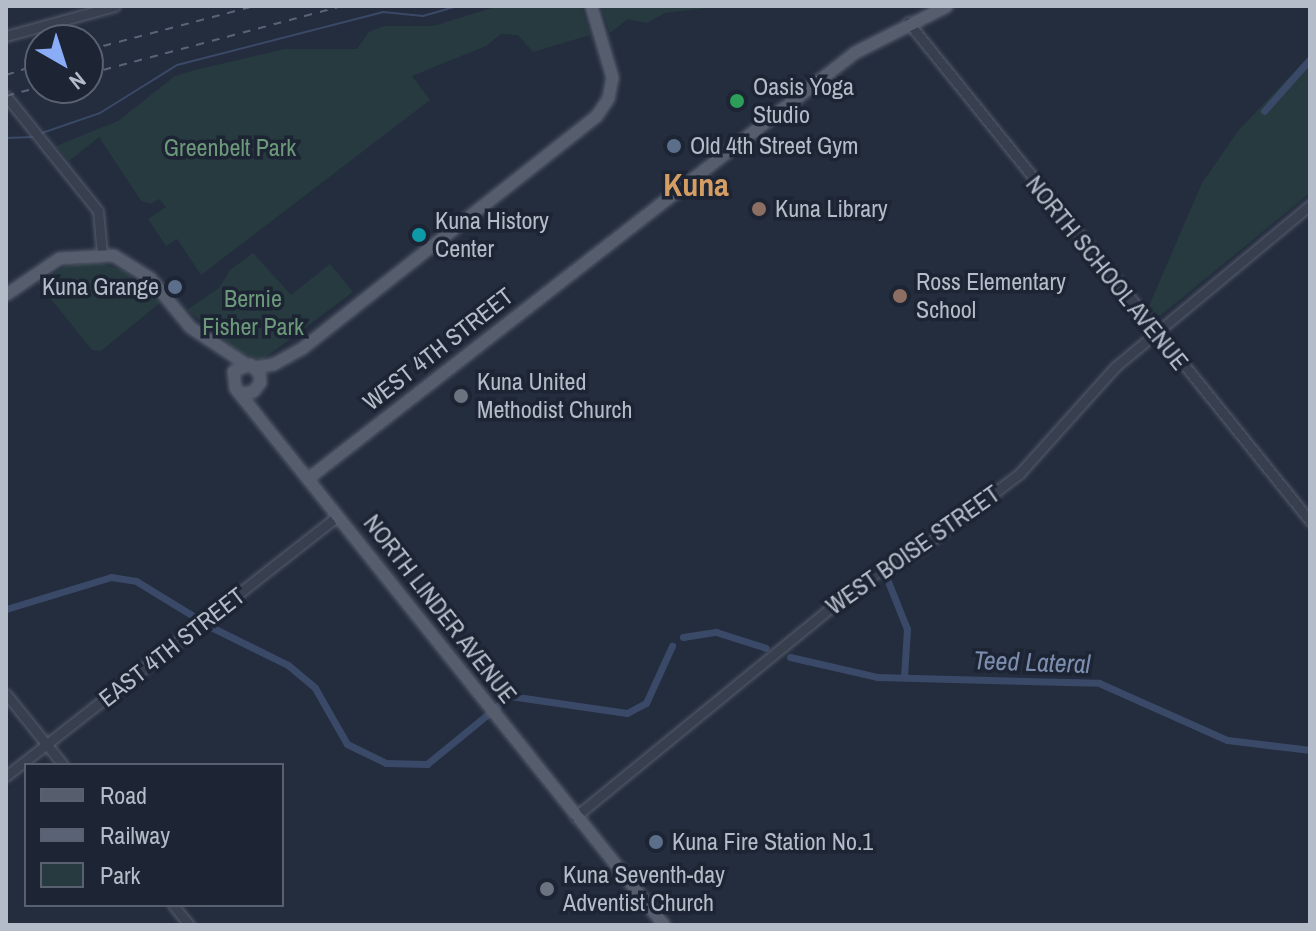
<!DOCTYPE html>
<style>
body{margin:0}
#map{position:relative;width:1316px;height:931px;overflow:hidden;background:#242d3e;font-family:"Archivo Narrow",sans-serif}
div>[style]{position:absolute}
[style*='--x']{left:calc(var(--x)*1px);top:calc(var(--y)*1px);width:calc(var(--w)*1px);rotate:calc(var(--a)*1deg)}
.green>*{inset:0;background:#263a3f}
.stream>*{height:2px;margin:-1px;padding:0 1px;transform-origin:1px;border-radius:1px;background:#3a4967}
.canal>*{height:7px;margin:-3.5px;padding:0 3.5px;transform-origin:3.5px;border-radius:3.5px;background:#3a4967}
.roads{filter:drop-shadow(0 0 2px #565d6c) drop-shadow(0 0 2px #565d6c)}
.minor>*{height:9px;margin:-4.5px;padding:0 4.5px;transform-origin:4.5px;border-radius:4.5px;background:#383f4e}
.major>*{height:11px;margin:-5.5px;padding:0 5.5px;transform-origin:5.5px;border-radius:5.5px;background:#565e6e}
.rail>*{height:2px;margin-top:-1px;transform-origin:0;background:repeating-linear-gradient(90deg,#5a6375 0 8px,transparent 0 16px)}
.dots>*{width:22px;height:22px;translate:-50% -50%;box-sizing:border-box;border:4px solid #1d2433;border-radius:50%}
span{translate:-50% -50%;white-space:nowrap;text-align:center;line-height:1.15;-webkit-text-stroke:7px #1d2433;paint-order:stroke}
.poi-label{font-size:24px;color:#b4bbc9}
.left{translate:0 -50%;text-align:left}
.right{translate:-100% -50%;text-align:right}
.park-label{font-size:24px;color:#6b997a}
.street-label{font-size:24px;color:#b4bbc9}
.water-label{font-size:26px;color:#7c8eb0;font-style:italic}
.district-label{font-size:32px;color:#d49d64;font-weight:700}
.frame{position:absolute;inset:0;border:8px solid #b4bbc9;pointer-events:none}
.legend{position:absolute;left:24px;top:763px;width:260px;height:144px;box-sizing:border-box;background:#1d2433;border:2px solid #59606f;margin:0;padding:10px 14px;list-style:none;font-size:24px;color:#b4bbc9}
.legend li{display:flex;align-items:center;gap:16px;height:40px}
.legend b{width:40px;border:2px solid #59606f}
.north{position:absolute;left:24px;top:24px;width:80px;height:80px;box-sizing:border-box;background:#1d2433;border:2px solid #59606f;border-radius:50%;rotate:141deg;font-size:22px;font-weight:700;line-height:32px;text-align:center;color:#b4bbc9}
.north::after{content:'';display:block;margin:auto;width:28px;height:36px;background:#8badf7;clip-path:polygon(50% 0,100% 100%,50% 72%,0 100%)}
</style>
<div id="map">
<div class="green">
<div style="clip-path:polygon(498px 6px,581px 6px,590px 35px,533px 52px,518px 35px,501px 34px,486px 46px,412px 76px,430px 100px,201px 275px,177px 239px,166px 246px,148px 219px,166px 207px,159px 199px,151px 204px,141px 201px,99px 137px,69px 161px,56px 146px,118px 121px,175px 76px,195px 70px,285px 49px,357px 49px,369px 32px,384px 26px,433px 26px)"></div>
<div style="clip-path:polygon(601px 6px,723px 6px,665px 13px,646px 23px,628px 19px,610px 33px)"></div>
<div style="clip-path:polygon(1310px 55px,1310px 193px,1160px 316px,1148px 308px,1202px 183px,1238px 131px)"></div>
<div style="clip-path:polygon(253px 253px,291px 295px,330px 264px,353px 292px,262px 360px,239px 352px,187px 310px,219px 288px,230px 270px)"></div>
<div style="clip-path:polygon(97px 262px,125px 271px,160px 303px,101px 351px,92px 350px,38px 283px,66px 266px)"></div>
</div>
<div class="stream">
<div style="--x:42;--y:133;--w:61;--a:-19"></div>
<div style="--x:100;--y:113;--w:91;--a:-31.9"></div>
<div style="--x:177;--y:65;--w:213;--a:-14.4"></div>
<div style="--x:383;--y:12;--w:40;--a:5.7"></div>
<div style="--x:423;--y:16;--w:36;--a:-16"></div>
<div style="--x:6;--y:138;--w:26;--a:-2"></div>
</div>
<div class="canal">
<div style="--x:1264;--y:111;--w:69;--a:-48.5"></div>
<div style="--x:887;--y:579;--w:54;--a:68.2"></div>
<div style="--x:907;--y:629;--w:48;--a:93.6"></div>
<div style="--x:6;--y:609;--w:110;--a:-16.9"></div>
<div style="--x:111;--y:577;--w:25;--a:9"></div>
<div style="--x:136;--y:581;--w:69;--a:31.4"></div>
<div style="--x:211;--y:627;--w:86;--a:26.3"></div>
<div style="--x:288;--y:665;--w:35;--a:40"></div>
<div style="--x:315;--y:688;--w:64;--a:60.3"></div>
<div style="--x:347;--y:744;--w:43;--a:26"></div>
<div style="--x:386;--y:763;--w:41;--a:1.4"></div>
<div style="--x:427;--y:764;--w:107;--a:-39.3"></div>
<div style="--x:510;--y:696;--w:118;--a:8.3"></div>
<div style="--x:627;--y:713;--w:21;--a:-28"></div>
<div style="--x:646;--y:703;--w:63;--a:-65.5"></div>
<div style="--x:683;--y:637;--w:33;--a:-9"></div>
<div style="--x:716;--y:632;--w:52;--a:17.7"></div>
<div style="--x:790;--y:657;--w:89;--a:12.9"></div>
<div style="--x:877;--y:677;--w:222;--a:1.5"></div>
<div style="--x:1099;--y:683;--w:140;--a:24"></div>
<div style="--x:1227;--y:740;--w:84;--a:6.9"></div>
</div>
<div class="roads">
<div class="minor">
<div style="--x:908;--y:22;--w:641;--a:51.14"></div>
<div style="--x:6;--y:36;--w:113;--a:-15.4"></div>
<div style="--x:6;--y:96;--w:147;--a:51.3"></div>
<div style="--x:98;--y:211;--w:43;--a:84.7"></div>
<div style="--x:6;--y:694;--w:91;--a:51.2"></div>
<div style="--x:6;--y:776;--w:422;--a:-38.1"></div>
<div style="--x:575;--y:817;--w:377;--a:-39.3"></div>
<div style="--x:867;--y:578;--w:60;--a:-28.7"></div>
<div style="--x:920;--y:549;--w:126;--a:-37.2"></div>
<div style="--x:1020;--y:473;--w:142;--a:-48.1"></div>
<div style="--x:1115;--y:367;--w:254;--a:-39.7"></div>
<div style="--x:173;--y:905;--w:26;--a:51"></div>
</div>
<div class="major">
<div style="--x:6;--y:294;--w:64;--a:-34.2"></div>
<div style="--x:59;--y:258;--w:54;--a:-3.2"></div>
<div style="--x:113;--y:255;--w:44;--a:31.9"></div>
<div style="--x:150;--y:278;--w:63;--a:50.8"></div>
<div style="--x:190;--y:327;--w:67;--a:33.5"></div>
<div style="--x:254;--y:367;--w:19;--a:-9"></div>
<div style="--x:273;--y:364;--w:33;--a:-29"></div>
<div style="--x:302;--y:348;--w:375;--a:-38.3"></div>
<div style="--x:596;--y:116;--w:22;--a:-56"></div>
<div style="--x:608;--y:98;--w:21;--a:-79"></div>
<div style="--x:612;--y:77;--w:74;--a:-106.5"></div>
<div style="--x:243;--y:393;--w:10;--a:-11"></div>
<div style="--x:253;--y:391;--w:11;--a:-52"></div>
<div style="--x:260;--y:382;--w:9;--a:-96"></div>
<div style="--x:259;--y:373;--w:13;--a:-135"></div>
<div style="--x:250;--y:364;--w:18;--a:158"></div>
<div style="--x:233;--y:371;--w:17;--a:83"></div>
<div style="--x:235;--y:388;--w:687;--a:51.38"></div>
<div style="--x:308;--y:478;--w:693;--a:-37.91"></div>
<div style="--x:855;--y:52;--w:102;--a:-26.8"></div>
</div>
</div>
<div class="rail">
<div style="--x:88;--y:50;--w:173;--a:-14.8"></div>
<div style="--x:88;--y:74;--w:263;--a:-15"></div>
<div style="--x:6;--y:75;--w:36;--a:-18"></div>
<div style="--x:6;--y:96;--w:35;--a:-15"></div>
</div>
<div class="dots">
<div style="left:737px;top:101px;background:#2e9e5b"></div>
<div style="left:674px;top:146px;background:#5c6f8a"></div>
<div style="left:759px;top:209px;background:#8d6e63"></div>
<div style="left:419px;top:235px;background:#0f9aa8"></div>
<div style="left:175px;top:287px;background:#5c6f8a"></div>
<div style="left:900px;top:296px;background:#8d6e63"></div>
<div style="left:461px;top:396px;background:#6b7280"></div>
<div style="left:656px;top:842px;background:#5c6f8a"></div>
<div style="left:547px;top:889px;background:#6b7280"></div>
</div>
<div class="poi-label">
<span class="left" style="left:753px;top:101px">Oasis Yoga<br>Studio</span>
<span class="left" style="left:690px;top:146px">Old 4th Street Gym</span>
<span class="left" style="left:775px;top:209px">Kuna Library</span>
<span class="left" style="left:435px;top:235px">Kuna History<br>Center</span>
<span class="left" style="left:916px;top:296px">Ross Elementary<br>School</span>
<span class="right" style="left:159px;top:287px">Kuna Grange</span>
<span class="left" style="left:477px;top:396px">Kuna United<br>Methodist Church</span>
<span class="left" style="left:672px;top:842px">Kuna Fire Station No.1</span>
<span class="left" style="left:563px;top:889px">Kuna Seventh-day<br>Adventist Church</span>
</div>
<div class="park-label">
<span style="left:230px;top:148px">Greenbelt Park</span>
<span style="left:253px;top:313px">Bernie<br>Fisher Park</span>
</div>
<div class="street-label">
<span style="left:1107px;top:273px;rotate:51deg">NORTH SCHOOL AVENUE</span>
<span style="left:438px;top:349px;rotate:-38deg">WEST 4TH STREET</span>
<span style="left:913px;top:550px;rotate:-35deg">WEST BOISE STREET</span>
<span style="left:440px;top:609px;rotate:52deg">NORTH LINDER AVENUE</span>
<span style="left:172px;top:647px;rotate:-38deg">EAST 4TH STREET</span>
</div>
<div class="water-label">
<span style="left:1032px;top:662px;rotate:2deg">Teed Lateral</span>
</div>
<div class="district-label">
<span style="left:696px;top:185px">Kuna</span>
</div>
<div class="frame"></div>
<ul class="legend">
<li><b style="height:10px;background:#565e6e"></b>Road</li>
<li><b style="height:10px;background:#5a6375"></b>Railway</li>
<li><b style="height:22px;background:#263a3f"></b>Park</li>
</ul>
<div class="north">N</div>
</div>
